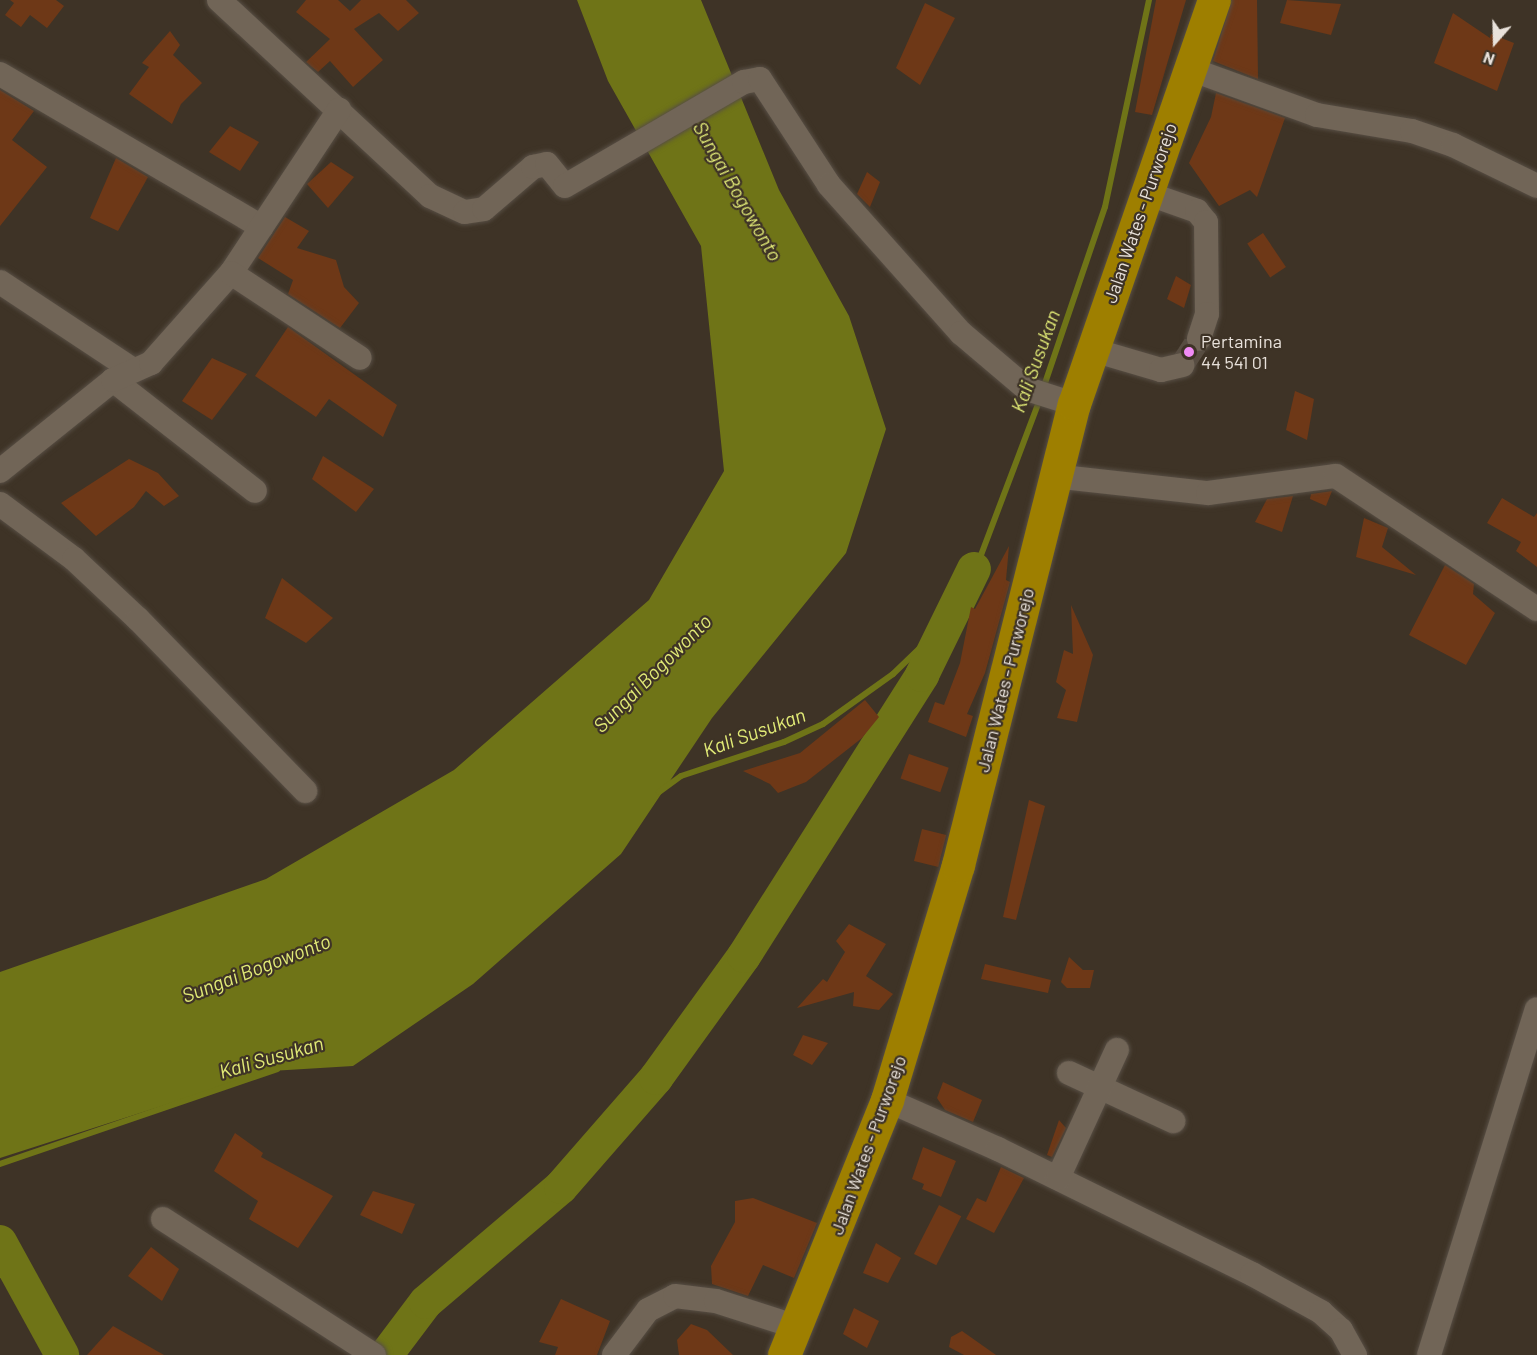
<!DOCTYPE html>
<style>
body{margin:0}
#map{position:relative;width:1537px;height:1355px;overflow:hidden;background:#3e3326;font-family:Barlow,sans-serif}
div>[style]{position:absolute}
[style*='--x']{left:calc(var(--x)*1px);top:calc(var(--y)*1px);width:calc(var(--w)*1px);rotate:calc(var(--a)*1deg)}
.water>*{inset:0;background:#6f7417}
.stream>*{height:6px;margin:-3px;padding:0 3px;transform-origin:3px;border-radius:3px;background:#6f7417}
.river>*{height:34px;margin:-17px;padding:0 17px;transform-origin:17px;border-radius:17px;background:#6f7417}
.building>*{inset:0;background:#6e3817;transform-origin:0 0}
.minor-tunnel>*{height:24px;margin-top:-12px;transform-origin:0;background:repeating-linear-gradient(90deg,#584d41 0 24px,transparent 0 36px)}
.roads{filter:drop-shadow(0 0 2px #574e44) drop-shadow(0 0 2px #574e44)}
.minor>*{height:24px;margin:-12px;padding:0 12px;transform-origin:12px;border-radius:12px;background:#716557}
.highway>*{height:33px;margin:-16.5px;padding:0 16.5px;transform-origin:16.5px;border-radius:16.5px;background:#9e7f00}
.dots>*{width:16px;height:16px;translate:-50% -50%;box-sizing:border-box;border:3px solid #3e3326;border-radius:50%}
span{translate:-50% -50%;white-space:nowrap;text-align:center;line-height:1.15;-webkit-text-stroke:4.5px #3e3326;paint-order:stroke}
.street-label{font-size:18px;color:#e9e2db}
.poi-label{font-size:18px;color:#e9e2db}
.left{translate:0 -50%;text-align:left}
.water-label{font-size:20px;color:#e1ea76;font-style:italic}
.north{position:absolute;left:1465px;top:12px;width:60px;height:60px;-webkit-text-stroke:4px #3e3326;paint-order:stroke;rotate:200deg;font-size:16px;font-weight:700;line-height:24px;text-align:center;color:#e9e2db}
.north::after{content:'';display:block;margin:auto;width:21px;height:27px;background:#e9e2db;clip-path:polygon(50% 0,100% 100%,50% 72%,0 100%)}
</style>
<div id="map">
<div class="water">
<div style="clip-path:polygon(577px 0,701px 0,779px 190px,849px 316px,886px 429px,846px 553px,712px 718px,621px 854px,473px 984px,353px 1066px,271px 1071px,0 1158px,0 972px,266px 879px,454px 770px,649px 600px,724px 471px,701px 246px,608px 81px)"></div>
</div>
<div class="stream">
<div style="--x:1043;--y:389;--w:192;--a:-71.2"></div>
<div style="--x:1105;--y:207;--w:212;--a:-78"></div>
<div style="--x:659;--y:792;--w:27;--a:-36"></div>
<div style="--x:681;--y:776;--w:108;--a:-18.3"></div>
<div style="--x:784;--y:742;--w:43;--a:-24.8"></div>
<div style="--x:823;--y:724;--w:86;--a:-35.5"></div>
<div style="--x:893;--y:674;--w:47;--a:-44.1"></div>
<div style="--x:927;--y:641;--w:93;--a:-56.8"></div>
<div style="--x:978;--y:563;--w:175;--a:-69.3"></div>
<div style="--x:0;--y:1164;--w:293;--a:-18.9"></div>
</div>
<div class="river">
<div style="--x:0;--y:1242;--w:129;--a:61.2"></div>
<div style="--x:386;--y:1355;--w:66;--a:-53"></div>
<div style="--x:426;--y:1302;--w:177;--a:-40.4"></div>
<div style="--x:561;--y:1187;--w:145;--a:-48.9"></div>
<div style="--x:656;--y:1078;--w:150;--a:-54.2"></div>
<div style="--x:744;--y:956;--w:333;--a:-57.6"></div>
<div style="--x:922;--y:675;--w:118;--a:-63.9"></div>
</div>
<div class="building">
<div style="clip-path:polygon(10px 0,56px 0,64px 6px,47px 28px,30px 15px,21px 27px,5px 15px,14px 3px)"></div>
<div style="clip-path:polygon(306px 0,338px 0,350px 11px,361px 0,406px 0,419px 13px,398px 31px,379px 13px,354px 29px,383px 60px,353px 87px,330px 61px,318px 72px,306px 62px,330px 39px,296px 12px)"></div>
<div style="clip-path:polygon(1156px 0,1186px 0,1152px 115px,1135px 112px)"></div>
<div style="clip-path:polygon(1232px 0,1257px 0,1258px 79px,1213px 61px)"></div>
<div style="clip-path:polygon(1287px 0,1341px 4px,1331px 35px,1280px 23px)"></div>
<div style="clip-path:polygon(925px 3px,955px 18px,920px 85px,896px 68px)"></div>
<div style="clip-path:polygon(1453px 13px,1490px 38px,1491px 34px,1514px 43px,1497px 91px,1434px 63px)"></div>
<div style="clip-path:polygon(170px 31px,180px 45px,173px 55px,202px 83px,181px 104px,172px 124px,129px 94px,149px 67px,142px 63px)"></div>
<div style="clip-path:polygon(0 90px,34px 111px,12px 140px,47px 167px,0 226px)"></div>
<div style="clip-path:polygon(1216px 93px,1285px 118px,1257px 197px,1250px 190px,1219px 206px,1189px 163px,1211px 117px)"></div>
<div style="clip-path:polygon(230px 126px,259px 142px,240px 171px,209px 152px)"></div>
<div style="clip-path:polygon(116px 158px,148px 177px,118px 231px,90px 218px)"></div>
<div style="clip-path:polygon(331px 162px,354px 177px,328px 208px,307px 184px)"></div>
<div style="clip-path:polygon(867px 172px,880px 182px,870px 207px,857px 194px)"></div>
<div style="clip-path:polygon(285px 217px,309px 231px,297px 248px,336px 260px,344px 287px,359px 303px,340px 328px,288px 294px,293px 280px,258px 258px)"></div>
<div style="left:1263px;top:233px;width:41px;height:19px;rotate:56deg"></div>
<div style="clip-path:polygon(1176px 276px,1191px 285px,1184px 308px,1167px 299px)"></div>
<div style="clip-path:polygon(288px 327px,397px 405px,383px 437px,329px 399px,316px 417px,255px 376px)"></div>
<div style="clip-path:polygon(212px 358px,247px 374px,212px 420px,182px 401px)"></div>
<div style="clip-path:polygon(1295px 391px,1314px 399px,1307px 440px,1286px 430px)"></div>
<div style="clip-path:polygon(323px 456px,374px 489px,356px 512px,312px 479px)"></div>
<div style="clip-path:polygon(129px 459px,158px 473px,179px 496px,164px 506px,146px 491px,134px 507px,96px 536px,61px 503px)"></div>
<div style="clip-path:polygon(1332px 491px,1326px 506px,1310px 499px,1311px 494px)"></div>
<div style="clip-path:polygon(1293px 496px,1282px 532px,1255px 522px,1267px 499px)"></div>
<div style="clip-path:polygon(1502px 498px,1534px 517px,1537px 513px,1537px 567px,1516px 551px,1521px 542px,1487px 523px)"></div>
<div style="clip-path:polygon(1364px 518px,1388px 528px,1382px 547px,1416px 575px,1356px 557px)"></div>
<div style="clip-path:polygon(1009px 546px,1006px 580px,1010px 582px,985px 673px,967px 714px,973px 716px,966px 737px,928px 722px,935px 702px,944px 705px,960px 663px,971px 607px,975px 609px)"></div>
<div style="clip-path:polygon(1445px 565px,1474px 584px,1473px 594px,1495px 613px,1466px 665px,1409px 635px)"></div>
<div style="clip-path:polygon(282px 578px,333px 618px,306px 643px,265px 618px)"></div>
<div style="clip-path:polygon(1071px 605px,1093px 655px,1077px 722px,1057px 718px,1066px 690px,1056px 682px,1064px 650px,1073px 654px)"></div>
<div style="clip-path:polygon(865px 700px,879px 717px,862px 738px,806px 782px,778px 793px,770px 784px,743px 771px,800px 753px)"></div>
<div style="left:909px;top:754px;width:42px;height:26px;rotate:19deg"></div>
<div style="clip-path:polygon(1029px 800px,1045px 806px,1016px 920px,1003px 917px)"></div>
<div style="left:922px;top:829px;width:25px;height:33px;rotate:14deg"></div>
<div style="clip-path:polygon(849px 924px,886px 944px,866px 976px,893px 994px,879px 1010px,853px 1006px,854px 992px,797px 1008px,823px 979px,827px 982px,845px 952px,836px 941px)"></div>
<div style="clip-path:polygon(1069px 957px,1083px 970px,1094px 970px,1090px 988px,1067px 988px,1061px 982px)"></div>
<div style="clip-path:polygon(985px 964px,1051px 980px,1048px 993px,981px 979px)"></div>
<div style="clip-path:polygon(803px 1035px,828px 1043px,812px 1065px,793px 1055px)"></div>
<div style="clip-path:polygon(943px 1082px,982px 1100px,973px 1122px,945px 1110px,937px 1098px)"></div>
<div style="clip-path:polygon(1059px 1120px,1066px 1128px,1052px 1157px,1047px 1155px)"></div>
<div style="clip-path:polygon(235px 1133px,263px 1153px,261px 1157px,333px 1196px,298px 1248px,249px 1219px,258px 1201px,214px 1171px)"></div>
<div style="clip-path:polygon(923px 1147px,956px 1161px,941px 1197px,922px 1189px,924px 1184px,912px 1179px)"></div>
<div style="clip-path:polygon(1001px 1167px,1024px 1178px,994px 1233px,966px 1219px,977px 1198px,986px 1202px)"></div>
<div style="clip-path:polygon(373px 1191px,415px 1204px,402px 1234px,360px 1215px)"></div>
<div style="clip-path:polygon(753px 1198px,817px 1223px,794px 1278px,763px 1265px,748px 1296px,712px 1284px,711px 1266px,735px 1222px,735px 1201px)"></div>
<div style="left:939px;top:1205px;width:25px;height:55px;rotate:27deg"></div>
<div style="clip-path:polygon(876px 1243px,901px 1258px,888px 1283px,863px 1273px)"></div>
<div style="clip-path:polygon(151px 1247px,179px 1269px,162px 1301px,128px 1276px)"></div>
<div style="clip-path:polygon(561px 1299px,610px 1321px,597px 1355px,555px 1355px,558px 1347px,539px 1342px)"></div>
<div style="clip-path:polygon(854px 1308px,879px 1321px,867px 1348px,843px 1334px)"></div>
<div style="clip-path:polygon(691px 1324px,707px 1330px,733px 1355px,679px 1355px,677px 1340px)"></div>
<div style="clip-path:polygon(113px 1326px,164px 1355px,87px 1355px)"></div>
<div style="clip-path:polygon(962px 1331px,996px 1355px,964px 1355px,949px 1347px,951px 1337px)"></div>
</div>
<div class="minor-tunnel">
<div style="--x:1182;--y:365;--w:31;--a:-57"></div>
</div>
<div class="roads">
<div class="minor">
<div style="--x:219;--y:0;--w:288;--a:42.9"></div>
<div style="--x:430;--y:196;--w:38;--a:25"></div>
<div style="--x:465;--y:212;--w:19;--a:-9"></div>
<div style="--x:484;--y:209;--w:65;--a:-40.6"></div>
<div style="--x:533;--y:167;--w:14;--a:-12"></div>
<div style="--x:547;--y:164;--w:28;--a:51"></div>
<div style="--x:565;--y:186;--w:207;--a:-30.2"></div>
<div style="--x:744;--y:82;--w:16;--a:-11"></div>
<div style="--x:760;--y:79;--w:126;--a:56.9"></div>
<div style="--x:829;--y:185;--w:198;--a:48.3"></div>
<div style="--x:961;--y:333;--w:87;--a:40.3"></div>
<div style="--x:1027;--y:389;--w:49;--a:17.7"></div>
<div style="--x:1190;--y:69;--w:135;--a:19.9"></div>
<div style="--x:1317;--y:115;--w:96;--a:9.6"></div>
<div style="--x:1412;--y:131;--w:43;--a:18.9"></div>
<div style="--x:1453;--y:145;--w:93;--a:26"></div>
<div style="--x:0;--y:74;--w:303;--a:30.3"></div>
<div style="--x:1146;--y:193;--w:54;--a:19.4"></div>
<div style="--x:1197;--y:211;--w:14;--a:51"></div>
<div style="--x:1206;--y:222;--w:92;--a:89.4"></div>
<div style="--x:1207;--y:314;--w:26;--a:108"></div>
<div style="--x:231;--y:273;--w:196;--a:-56.5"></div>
<div style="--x:0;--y:282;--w:159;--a:33.5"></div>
<div style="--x:1093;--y:350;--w:71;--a:16.4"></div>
<div style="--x:1161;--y:370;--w:22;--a:-13"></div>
<div style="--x:113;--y:380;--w:180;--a:38"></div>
<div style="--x:0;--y:471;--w:145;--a:-38.8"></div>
<div style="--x:113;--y:380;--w:42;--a:-24.1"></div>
<div style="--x:151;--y:363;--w:120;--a:-48.4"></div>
<div style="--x:231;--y:273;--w:154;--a:33.4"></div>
<div style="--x:1053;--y:476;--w:156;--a:6.3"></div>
<div style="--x:1208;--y:493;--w:129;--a:-7.6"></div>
<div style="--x:1336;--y:476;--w:241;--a:33.5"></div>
<div style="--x:0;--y:504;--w:92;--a:36.6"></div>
<div style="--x:74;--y:559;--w:88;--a:43.2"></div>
<div style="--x:138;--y:619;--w:240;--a:45.8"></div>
<div style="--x:1069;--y:1073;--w:115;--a:24.8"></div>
<div style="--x:887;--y:1100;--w:121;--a:23.8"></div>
<div style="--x:998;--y:1149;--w:283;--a:26.2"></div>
<div style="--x:1252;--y:1274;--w:79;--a:28.8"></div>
<div style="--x:1321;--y:1312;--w:27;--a:42"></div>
<div style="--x:1341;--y:1330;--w:29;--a:61"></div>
<div style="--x:1058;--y:1178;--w:141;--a:-65.3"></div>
<div style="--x:163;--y:1219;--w:251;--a:32.8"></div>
<div style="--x:614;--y:1355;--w:56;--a:-52.9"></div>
<div style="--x:648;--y:1310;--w:30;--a:-27"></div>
<div style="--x:675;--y:1296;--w:41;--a:7"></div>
<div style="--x:716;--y:1301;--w:85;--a:17.8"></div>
<div style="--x:1429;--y:1355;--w:362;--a:-72.7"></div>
</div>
<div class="highway">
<div style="--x:784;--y:1355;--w:275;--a:-68"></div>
<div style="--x:887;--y:1100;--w:245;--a:-73.2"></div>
<div style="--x:958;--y:865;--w:475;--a:-75.9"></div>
<div style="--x:1074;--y:404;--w:428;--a:-70.9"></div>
</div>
</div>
<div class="dots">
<div style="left:1189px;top:352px;background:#f18bf5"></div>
</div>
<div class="street-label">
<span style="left:1140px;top:213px;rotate:-71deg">Jalan Wates - Purworejo</span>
<span style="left:1005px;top:680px;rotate:-76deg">Jalan Wates - Purworejo</span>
<span style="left:868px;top:1145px;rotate:-70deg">Jalan Wates - Purworejo</span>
</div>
<div class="poi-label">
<span class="left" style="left:1201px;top:352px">Pertamina<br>44 541 01</span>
</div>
<div class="water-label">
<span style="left:738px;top:191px;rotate:60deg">Sungai Bogowonto</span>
<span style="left:1035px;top:361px;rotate:-70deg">Kali Susukan</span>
<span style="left:652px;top:673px;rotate:-45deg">Sungai Bogowonto</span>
<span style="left:754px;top:732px;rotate:-20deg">Kali Susukan</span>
<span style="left:256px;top:968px;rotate:-21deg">Sungai Bogowonto</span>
<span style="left:271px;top:1057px;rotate:-16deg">Kali Susukan</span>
</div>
<div class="north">N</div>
</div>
